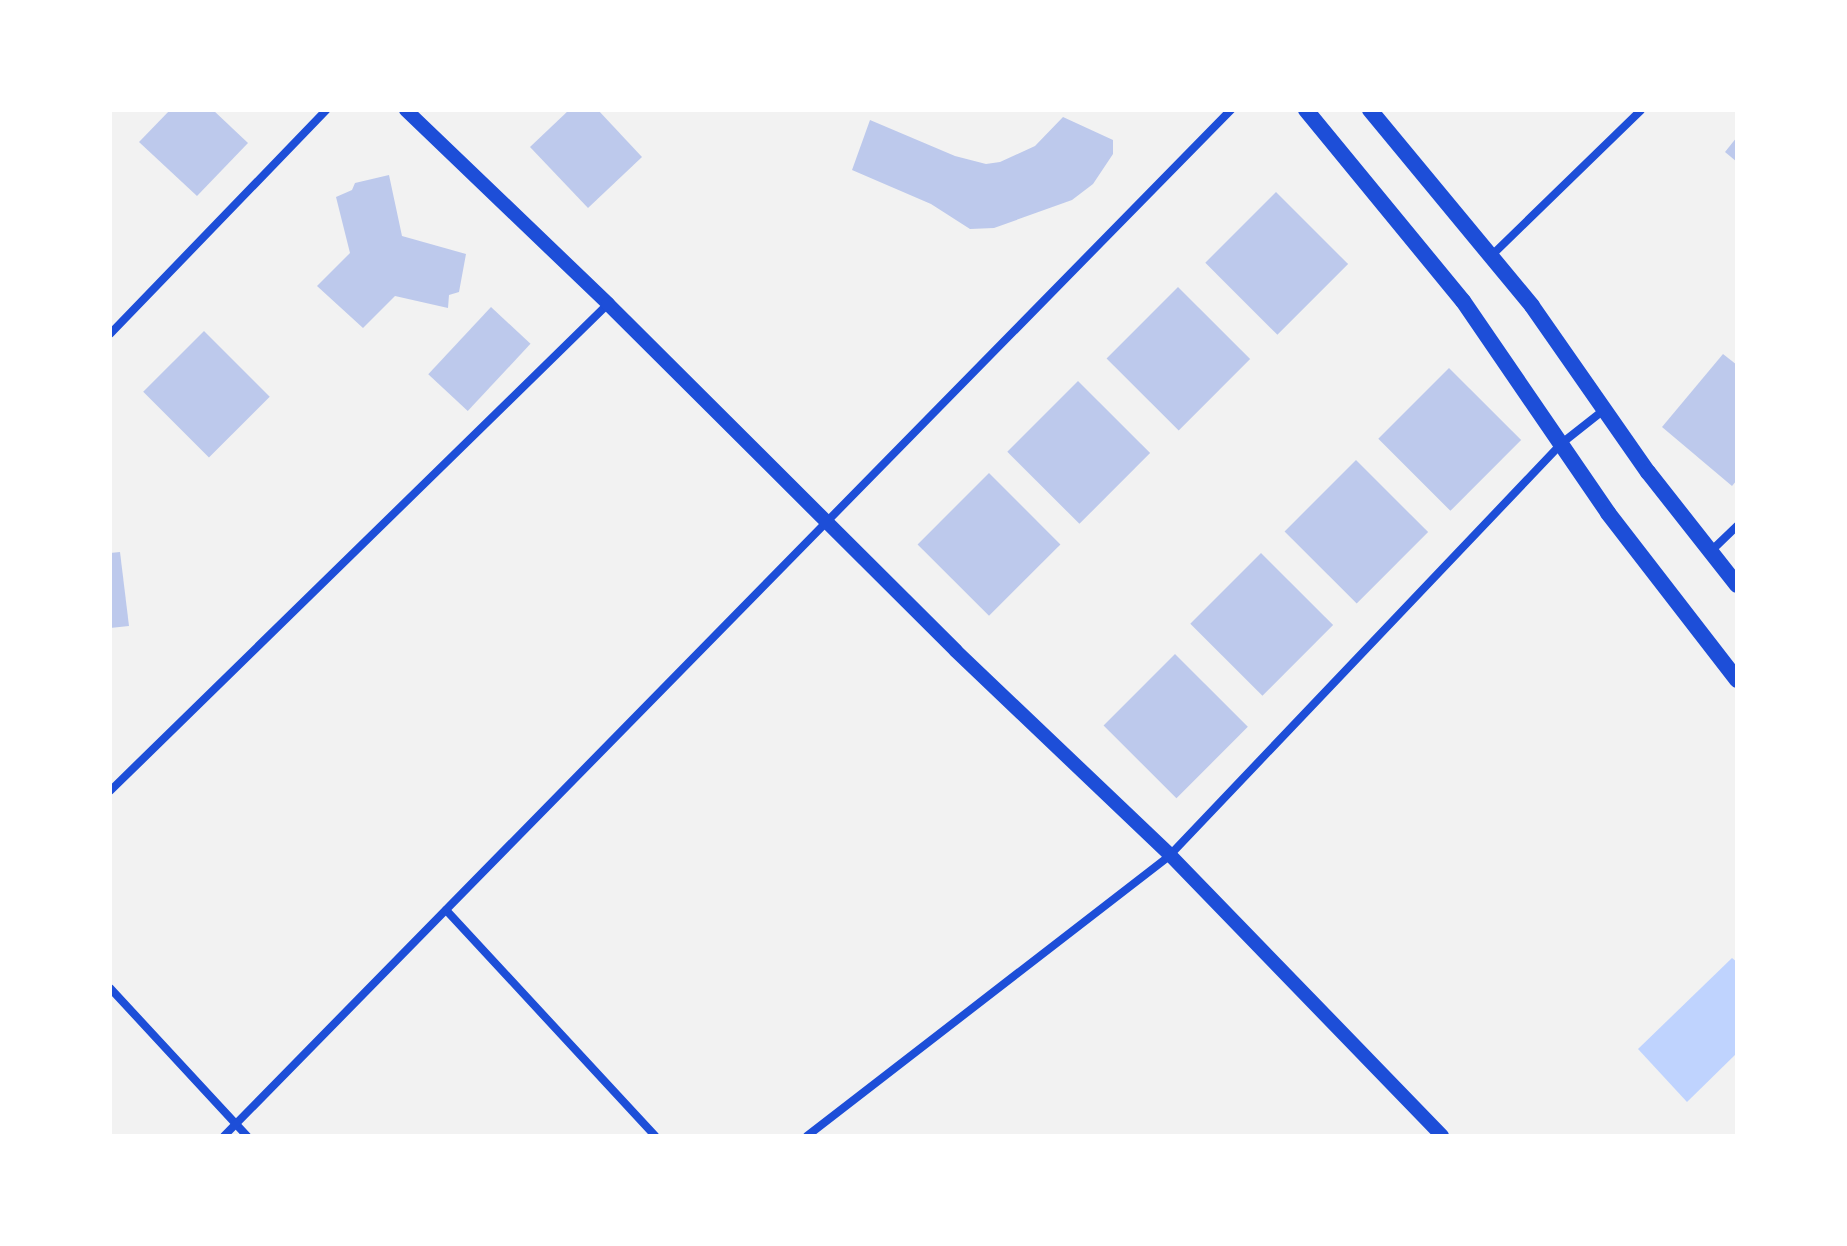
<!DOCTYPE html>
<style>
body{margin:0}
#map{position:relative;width:1847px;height:1246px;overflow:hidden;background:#f2f2f2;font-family:Karla,sans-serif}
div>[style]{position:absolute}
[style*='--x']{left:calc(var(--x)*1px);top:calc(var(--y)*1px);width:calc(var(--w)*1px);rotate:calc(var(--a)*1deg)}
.water>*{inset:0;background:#bfd3fe}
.building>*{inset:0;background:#bdc9ec;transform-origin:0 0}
.minor>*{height:8px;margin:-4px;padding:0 4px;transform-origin:4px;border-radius:4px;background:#1d4ed8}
.tertiary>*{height:14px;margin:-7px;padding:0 7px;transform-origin:7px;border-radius:7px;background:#1d4ed8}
.secondary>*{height:16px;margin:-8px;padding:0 8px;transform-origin:8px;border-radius:8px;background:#1d4ed8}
span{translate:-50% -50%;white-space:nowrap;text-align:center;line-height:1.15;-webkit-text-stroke:6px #fff;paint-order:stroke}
.frame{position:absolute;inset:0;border:112px solid #fff;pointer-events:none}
</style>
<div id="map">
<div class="water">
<div style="clip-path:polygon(1732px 958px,1737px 962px,1737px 1053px,1687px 1102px,1638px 1049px)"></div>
</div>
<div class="building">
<div style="clip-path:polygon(170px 110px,213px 110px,248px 143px,197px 196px,139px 142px)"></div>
<div style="clip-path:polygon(569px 110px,598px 110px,642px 157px,588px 208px,530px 147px)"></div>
<div style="clip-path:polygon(1063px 117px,1113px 140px,1113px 154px,1093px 184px,1072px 200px,994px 228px,970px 229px,931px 204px,852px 170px,870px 120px,955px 156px,986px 164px,1000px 162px,1035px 146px)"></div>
<div style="clip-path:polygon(1737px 137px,1737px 162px,1725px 152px)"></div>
<div style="clip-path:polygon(389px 175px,402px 236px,466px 254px,459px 292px,449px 295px,448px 308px,395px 296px,363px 328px,317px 286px,350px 253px,336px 197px,352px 190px,355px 183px)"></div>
<div style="left:1276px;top:192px;width:102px;height:100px;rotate:45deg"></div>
<div style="left:1178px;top:287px;width:102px;height:101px;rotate:45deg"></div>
<div style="left:491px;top:307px;width:54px;height:92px;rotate:43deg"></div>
<div style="left:204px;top:331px;width:93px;height:86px;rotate:45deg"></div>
<div style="clip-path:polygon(1723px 354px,1737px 365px,1737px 480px,1732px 486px,1662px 427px)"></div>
<div style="left:1449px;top:368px;width:102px;height:100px;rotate:45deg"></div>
<div style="left:1078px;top:381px;width:102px;height:100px;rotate:45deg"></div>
<div style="left:1356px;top:460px;width:102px;height:101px;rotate:45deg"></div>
<div style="left:989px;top:473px;width:101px;height:101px;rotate:45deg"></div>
<div style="clip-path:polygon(120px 552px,129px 626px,110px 628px,110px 553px)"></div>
<div style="left:1261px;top:553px;width:102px;height:100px;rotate:45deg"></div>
<div style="left:1175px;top:654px;width:103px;height:101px;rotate:45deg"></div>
</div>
<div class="minor">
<div style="--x:1491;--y:256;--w:209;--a:-44.2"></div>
<div style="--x:110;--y:334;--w:311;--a:-46"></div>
<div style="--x:1710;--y:552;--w:37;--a:-44"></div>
<div style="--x:110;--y:791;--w:697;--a:-44.36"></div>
<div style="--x:446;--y:910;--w:308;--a:47.2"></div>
<div style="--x:110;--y:988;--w:202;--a:47.2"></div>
<div style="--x:224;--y:1136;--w:1438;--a:-45.54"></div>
<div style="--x:807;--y:1136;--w:459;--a:-37.7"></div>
<div style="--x:1170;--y:855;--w:569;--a:-46.42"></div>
<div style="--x:1562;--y:443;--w:53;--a:-38.2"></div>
</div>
<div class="tertiary">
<div style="--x:406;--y:110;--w:280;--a:43.8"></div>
<div style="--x:608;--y:304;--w:491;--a:44.9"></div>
<div style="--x:956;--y:651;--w:296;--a:43.6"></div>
<div style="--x:1170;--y:855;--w:391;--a:45.9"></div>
</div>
<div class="secondary">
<div style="--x:1306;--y:110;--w:247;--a:50.6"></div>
<div style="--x:1463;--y:301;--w:257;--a:55.6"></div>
<div style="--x:1608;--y:513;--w:211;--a:52.3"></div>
<div style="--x:1370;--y:110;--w:254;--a:50.4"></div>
<div style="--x:1532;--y:306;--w:203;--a:55.1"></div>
<div style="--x:1648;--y:472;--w:144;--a:51.8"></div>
</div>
<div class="frame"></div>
</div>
